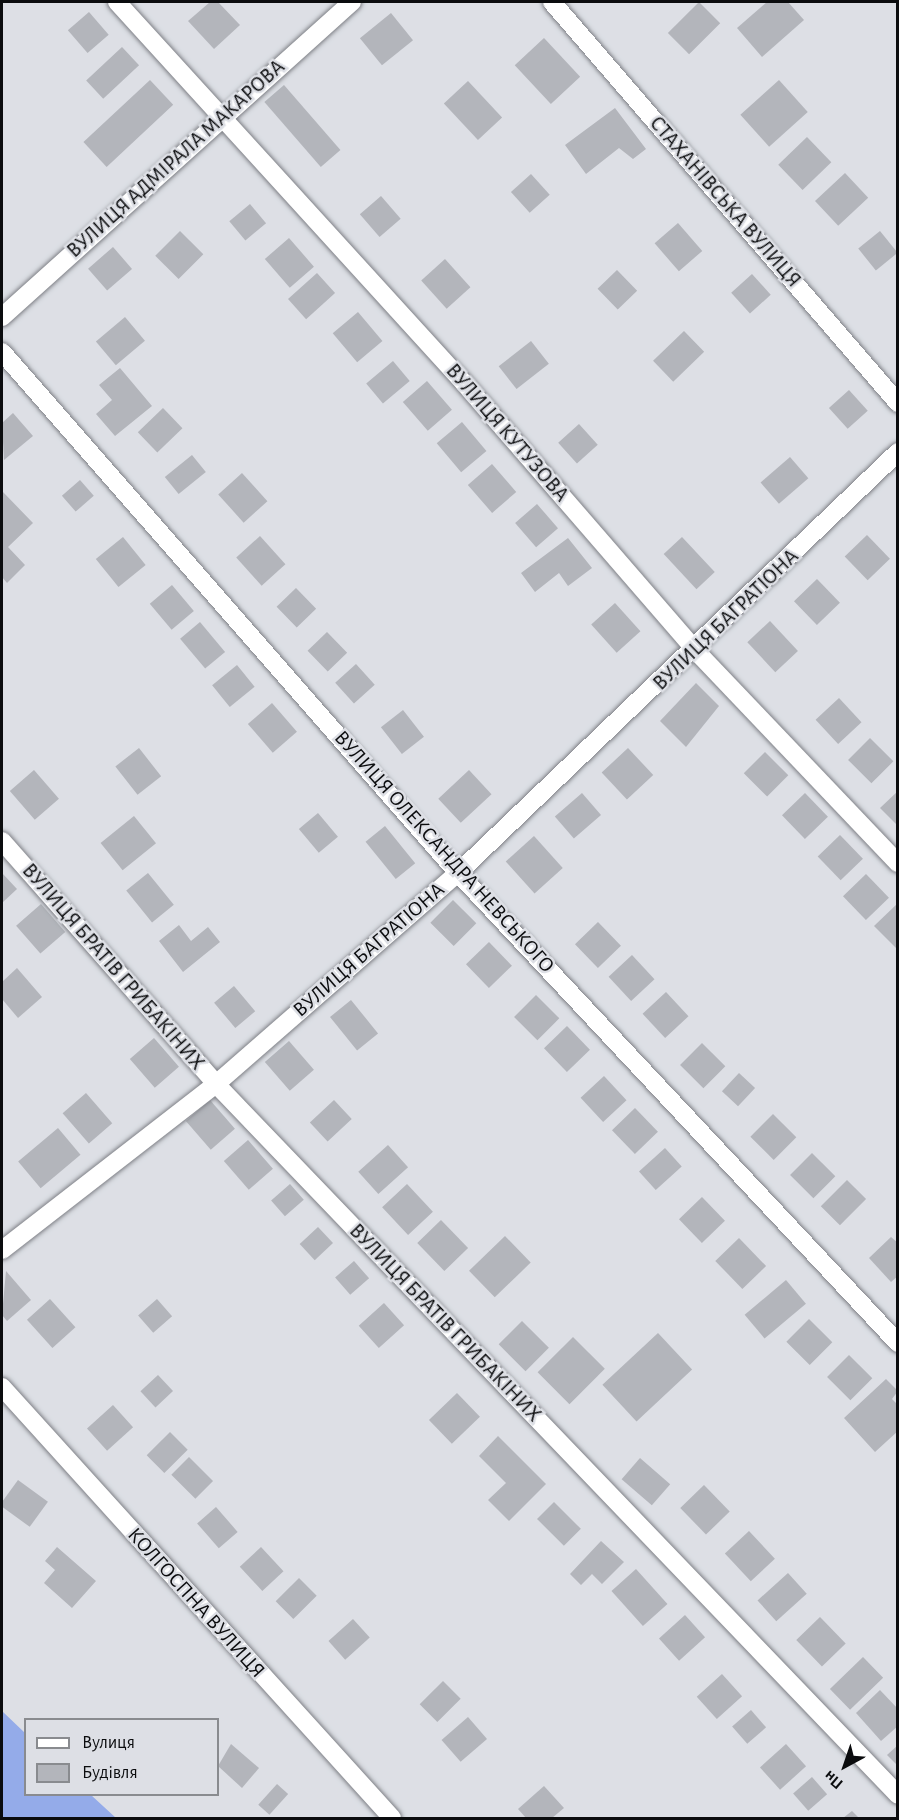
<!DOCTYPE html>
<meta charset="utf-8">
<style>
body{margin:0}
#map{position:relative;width:899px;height:1820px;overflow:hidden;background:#dddfe5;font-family:"Alegreya Sans",sans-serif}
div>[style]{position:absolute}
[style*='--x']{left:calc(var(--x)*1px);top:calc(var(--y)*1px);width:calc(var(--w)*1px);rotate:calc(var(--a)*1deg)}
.green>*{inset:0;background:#94abe9}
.building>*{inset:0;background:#b3b5bb;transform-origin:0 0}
.roads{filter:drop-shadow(0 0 2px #7e8086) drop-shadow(0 0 2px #7e8086)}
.minor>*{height:18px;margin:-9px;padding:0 9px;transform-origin:9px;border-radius:9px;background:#fff}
span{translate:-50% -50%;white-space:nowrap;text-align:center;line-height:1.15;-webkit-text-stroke:5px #dddfe5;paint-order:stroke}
.street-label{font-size:21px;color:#0b0c0e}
.frame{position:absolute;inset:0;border:3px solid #0b0c0e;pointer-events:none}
.legend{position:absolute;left:24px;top:1718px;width:195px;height:78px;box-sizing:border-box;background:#dddfe5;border:2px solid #898b8f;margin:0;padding:8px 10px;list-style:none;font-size:18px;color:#0b0c0e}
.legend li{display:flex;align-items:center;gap:12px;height:30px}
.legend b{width:30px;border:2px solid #898b8f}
.north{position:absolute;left:815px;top:1736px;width:60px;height:60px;-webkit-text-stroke:4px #dddfe5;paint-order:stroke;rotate:220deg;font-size:16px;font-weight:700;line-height:24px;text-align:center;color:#0b0c0e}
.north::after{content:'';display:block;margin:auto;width:21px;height:27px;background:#0b0c0e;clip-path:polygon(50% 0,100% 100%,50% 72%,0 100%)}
</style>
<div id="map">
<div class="green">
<div style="clip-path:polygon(2px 1711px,25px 1733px,26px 1794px,91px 1795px,116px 1818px,2px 1818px)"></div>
</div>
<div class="building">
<div style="clip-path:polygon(210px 2px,218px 2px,240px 25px,214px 49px,188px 21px)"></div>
<div style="left:699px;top:2px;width:30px;height:44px;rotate:45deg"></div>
<div style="clip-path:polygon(767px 2px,788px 2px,804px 20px,762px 57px,737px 28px)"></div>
<div style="left:89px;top:12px;width:30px;height:28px;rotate:49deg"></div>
<div style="left:391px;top:13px;width:35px;height:40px;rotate:51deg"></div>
<div style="left:544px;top:38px;width:53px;height:40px;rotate:47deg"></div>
<div style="left:122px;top:47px;width:25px;height:49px;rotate:47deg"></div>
<div style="left:150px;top:80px;width:34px;height:91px;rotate:47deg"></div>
<div style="left:779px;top:80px;width:43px;height:52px;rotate:48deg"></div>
<div style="left:468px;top:81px;width:50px;height:33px;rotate:47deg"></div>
<div style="left:284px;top:85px;width:86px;height:26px;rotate:49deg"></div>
<div style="clip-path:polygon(615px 108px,646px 149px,633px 159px,619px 148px,586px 174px,565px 145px)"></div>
<div style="left:807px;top:137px;width:35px;height:40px;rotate:46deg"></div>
<div style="left:845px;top:173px;width:34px;height:41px;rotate:47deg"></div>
<div style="left:531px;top:174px;width:28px;height:27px;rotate:48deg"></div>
<div style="left:381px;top:196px;width:30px;height:28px;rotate:49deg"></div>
<div style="left:250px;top:204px;width:25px;height:27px;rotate:50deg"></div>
<div style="left:678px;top:223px;width:37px;height:31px;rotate:49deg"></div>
<div style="left:180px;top:231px;width:33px;height:35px;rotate:45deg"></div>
<div style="left:880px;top:231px;width:28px;height:28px;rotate:51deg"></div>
<div style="left:289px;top:238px;width:38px;height:32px;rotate:49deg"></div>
<div style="left:113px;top:247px;width:29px;height:33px;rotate:49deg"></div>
<div style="left:445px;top:259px;width:38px;height:32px;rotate:48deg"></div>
<div style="left:617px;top:270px;width:29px;height:27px;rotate:46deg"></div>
<div style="left:317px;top:273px;width:27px;height:39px;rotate:48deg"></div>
<div style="left:752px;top:274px;width:28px;height:28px;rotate:48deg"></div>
<div style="left:358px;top:312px;width:38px;height:33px;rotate:50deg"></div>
<div style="left:125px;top:317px;width:31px;height:38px;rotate:50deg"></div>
<div style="left:684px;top:331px;width:29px;height:43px;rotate:46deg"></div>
<div style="left:531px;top:341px;width:29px;height:41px;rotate:52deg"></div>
<div style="left:393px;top:361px;width:26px;height:35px;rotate:50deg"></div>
<div style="clip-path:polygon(120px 368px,152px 406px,115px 436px,96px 414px,112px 400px,99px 385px)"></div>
<div style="left:427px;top:381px;width:38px;height:32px;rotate:49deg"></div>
<div style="left:849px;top:390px;width:28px;height:27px;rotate:48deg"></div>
<div style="left:163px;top:408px;width:28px;height:35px;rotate:46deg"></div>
<div style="clip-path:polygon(13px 413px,33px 436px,4px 460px,2px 423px)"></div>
<div style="left:462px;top:422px;width:38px;height:33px;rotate:50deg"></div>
<div style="left:579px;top:424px;width:28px;height:28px;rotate:48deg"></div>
<div style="left:192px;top:455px;width:22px;height:35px;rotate:51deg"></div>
<div style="left:790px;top:457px;width:28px;height:39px;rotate:49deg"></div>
<div style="left:492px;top:464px;width:37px;height:32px;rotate:49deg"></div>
<div style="left:242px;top:473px;width:38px;height:32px;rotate:48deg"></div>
<div style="left:80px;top:480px;width:21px;height:24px;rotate:49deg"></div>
<div style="clip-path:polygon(2px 491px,33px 523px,8px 547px,25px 565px,7px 583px,2px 577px)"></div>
<div style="left:537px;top:504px;width:32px;height:29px;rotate:49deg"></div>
<div style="left:867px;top:535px;width:33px;height:31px;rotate:46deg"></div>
<div style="left:260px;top:536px;width:38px;height:32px;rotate:48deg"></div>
<div style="left:123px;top:537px;width:36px;height:35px;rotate:51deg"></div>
<div style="left:682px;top:537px;width:48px;height:25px;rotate:47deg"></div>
<div style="clip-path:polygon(568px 538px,592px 568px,568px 586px,559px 573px,535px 592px,521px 573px)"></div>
<div style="left:817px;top:579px;width:33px;height:32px;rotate:46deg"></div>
<div style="left:172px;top:585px;width:34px;height:29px;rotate:50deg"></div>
<div style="left:296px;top:588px;width:29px;height:27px;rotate:46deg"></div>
<div style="left:615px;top:603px;width:38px;height:32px;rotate:48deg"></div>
<div style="left:770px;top:621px;width:41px;height:31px;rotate:47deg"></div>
<div style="left:200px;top:622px;width:39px;height:26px;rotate:50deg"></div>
<div style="left:327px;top:632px;width:29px;height:27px;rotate:46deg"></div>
<div style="left:356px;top:664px;width:28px;height:28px;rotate:48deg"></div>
<div style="left:237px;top:665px;width:28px;height:32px;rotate:51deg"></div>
<div style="clip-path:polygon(696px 683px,719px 706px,686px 747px,660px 721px)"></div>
<div style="left:839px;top:698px;width:33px;height:32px;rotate:47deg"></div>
<div style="left:272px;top:703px;width:38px;height:32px;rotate:49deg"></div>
<div style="left:403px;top:710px;width:34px;height:28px;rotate:52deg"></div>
<div style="left:870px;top:738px;width:33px;height:31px;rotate:45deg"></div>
<div style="left:139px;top:748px;width:36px;height:30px;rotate:52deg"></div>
<div style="left:628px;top:748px;width:37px;height:36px;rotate:47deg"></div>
<div style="left:765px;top:752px;width:33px;height:30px;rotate:45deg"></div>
<div style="left:34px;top:770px;width:38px;height:32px;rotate:49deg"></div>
<div style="left:469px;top:770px;width:33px;height:42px;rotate:47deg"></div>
<div style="clip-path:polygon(898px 791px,898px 826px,880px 808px)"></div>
<div style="left:582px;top:793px;width:29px;height:36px;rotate:49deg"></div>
<div style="left:805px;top:793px;width:33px;height:32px;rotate:46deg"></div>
<div style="left:318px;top:813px;width:31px;height:25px;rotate:50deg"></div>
<div style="left:134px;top:816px;width:35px;height:43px;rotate:51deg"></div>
<div style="left:385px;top:826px;width:48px;height:25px;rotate:51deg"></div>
<div style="left:840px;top:835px;width:33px;height:31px;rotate:46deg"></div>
<div style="left:534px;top:836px;width:43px;height:38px;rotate:48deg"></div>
<div style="clip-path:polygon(2px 873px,17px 889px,2px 903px)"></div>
<div style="left:148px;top:873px;width:41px;height:28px;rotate:51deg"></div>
<div style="left:866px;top:874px;width:33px;height:32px;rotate:46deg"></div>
<div style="left:453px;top:900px;width:33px;height:32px;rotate:45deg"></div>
<div style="clip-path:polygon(898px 903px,898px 950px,874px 926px)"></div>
<div style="left:41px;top:904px;width:37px;height:33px;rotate:49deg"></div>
<div style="left:598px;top:922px;width:33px;height:32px;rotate:46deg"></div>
<div style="clip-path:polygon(179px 925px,191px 941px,208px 927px,220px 942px,183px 972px,159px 941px)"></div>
<div style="left:489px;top:942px;width:33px;height:32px;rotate:46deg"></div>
<div style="left:632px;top:955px;width:33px;height:32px;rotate:47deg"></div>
<div style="clip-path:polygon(17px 968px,42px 997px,18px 1018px,2px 999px,2px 982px)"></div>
<div style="left:234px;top:986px;width:33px;height:26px;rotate:50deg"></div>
<div style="left:666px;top:992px;width:33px;height:32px;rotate:47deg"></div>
<div style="left:536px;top:995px;width:33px;height:31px;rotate:45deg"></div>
<div style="left:351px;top:1000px;width:43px;height:27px;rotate:51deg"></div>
<div style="left:567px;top:1026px;width:33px;height:32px;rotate:46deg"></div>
<div style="left:154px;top:1038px;width:38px;height:32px;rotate:49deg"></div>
<div style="left:289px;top:1041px;width:38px;height:32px;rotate:49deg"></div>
<div style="left:702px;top:1043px;width:33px;height:31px;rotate:45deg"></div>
<div style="left:739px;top:1073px;width:22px;height:25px;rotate:43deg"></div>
<div style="left:604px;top:1076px;width:33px;height:32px;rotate:47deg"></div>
<div style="left:86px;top:1093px;width:40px;height:31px;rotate:49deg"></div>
<div style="left:210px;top:1100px;width:38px;height:32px;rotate:49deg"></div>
<div style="left:334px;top:1100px;width:26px;height:33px;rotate:47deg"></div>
<div style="left:635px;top:1108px;width:33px;height:32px;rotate:46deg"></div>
<div style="left:773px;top:1114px;width:33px;height:32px;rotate:45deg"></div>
<div style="left:58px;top:1128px;width:35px;height:52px;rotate:50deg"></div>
<div style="left:248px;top:1140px;width:38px;height:32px;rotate:49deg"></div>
<div style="left:388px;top:1145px;width:30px;height:40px;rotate:48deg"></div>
<div style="left:665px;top:1148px;width:25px;height:35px;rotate:48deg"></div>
<div style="left:812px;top:1153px;width:33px;height:31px;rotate:45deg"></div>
<div style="left:847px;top:1180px;width:27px;height:37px;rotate:45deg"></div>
<div style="left:290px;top:1184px;width:21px;height:25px;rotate:49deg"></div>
<div style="left:407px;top:1184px;width:38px;height:34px;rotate:47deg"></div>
<div style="left:702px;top:1197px;width:33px;height:32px;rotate:46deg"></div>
<div style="left:441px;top:1220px;width:39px;height:33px;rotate:46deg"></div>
<div style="left:318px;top:1227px;width:22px;height:25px;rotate:47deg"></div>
<div style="left:505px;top:1236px;width:37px;height:50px;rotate:46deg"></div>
<div style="clip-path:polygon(891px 1237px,898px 1243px,898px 1276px,891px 1282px,869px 1258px)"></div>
<div style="left:739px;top:1238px;width:39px;height:33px;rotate:46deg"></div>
<div style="left:354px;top:1261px;width:23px;height:25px;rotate:49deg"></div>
<div style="clip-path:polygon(6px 1271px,31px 1300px,7px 1321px,2px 1315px)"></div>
<div style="left:786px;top:1280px;width:31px;height:54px;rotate:50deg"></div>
<div style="left:50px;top:1299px;width:38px;height:31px;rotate:48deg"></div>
<div style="left:157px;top:1299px;width:23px;height:25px;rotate:49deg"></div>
<div style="left:384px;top:1303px;width:30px;height:34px;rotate:48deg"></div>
<div style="left:809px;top:1319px;width:33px;height:32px;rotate:45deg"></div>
<div style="left:522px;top:1321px;width:38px;height:33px;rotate:45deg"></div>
<div style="left:658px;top:1333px;width:50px;height:76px;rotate:47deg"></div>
<div style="left:573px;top:1337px;width:45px;height:50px;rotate:45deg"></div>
<div style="left:849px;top:1355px;width:33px;height:31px;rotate:45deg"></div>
<div style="left:158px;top:1375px;width:22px;height:24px;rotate:47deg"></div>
<div style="clip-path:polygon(886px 1379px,898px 1391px,892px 1399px,898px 1405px,898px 1431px,875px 1452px,844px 1418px)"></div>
<div style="left:457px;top:1393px;width:33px;height:39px;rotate:46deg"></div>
<div style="left:113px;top:1405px;width:30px;height:35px;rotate:48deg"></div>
<div style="left:170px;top:1432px;width:25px;height:33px;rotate:45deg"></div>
<div style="clip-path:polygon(498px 1436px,546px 1484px,509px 1521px,488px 1500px,506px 1483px,479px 1456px)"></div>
<div style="left:189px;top:1457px;width:34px;height:25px;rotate:45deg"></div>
<div style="left:640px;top:1458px;width:40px;height:28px;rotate:41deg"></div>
<div style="left:18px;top:1480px;width:37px;height:31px;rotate:36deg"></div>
<div style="left:704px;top:1485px;width:37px;height:33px;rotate:46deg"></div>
<div style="left:554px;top:1502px;width:38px;height:24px;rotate:45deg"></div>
<div style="left:216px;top:1507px;width:33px;height:25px;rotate:49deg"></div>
<div style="left:749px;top:1531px;width:38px;height:33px;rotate:47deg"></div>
<div style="clip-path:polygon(601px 1541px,624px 1562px,602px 1584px,592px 1574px,581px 1585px,570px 1574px)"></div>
<div style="clip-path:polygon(57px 1547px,96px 1581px,72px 1608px,44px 1583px,55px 1570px,45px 1561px)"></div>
<div style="left:261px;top:1547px;width:33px;height:29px;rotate:47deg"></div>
<div style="left:636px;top:1569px;width:47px;height:33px;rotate:48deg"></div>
<div style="left:788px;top:1573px;width:28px;height:41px;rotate:48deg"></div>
<div style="left:299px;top:1578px;width:25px;height:33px;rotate:45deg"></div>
<div style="left:685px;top:1615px;width:30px;height:35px;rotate:48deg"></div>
<div style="left:820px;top:1617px;width:37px;height:33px;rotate:46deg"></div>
<div style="left:353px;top:1619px;width:25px;height:33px;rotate:48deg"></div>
<div style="left:863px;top:1657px;width:29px;height:46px;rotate:46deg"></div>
<div style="left:722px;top:1674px;width:30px;height:34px;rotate:48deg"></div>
<div style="left:443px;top:1681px;width:25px;height:33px;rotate:45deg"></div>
<div style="clip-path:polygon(880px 1690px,898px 1709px,898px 1726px,881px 1741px,856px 1713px)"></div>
<div style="left:751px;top:1710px;width:23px;height:25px;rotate:49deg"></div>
<div style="left:468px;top:1717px;width:29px;height:35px;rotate:49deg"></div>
<div style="clip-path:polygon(231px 1744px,259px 1768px,242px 1788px,218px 1766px)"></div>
<div style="left:786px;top:1744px;width:30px;height:35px;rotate:48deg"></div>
<div style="clip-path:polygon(898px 1745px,898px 1766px,887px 1755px)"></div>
<div style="left:812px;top:1777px;width:23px;height:25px;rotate:49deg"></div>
<div style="left:277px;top:1784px;width:15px;height:28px;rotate:42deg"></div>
<div style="clip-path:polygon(544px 1786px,564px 1808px,552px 1818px,526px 1818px,518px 1809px)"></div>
<div style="clip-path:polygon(852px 1811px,859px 1818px,843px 1818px)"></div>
</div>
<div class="roads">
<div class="minor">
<div style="--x:117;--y:2;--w:515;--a:47.67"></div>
<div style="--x:464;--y:383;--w:354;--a:49.1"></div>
<div style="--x:696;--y:651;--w:293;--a:46.4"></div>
<div style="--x:552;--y:2;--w:530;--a:49.21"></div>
<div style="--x:2;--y:317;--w:471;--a:-42"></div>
<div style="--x:2;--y:352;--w:692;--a:48.81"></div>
<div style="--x:458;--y:873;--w:644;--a:46.89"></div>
<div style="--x:2;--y:841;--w:324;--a:48.6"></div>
<div style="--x:216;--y:1084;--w:985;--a:46.19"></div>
<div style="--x:2;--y:1250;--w:271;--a:-37.8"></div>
<div style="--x:216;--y:1084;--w:321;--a:-41.1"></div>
<div style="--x:458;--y:873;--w:609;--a:-43.74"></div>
<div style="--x:2;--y:1387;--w:581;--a:47.86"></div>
</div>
</div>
<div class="street-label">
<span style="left:176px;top:159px;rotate:-42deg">ВУЛИЦЯ АДМІРАЛА МАКАРОВА</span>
<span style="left:725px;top:202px;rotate:49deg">СТАХАНІВСЬКА ВУЛИЦЯ</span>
<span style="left:507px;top:433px;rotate:49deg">ВУЛИЦЯ КУТУЗОВА</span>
<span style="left:726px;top:620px;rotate:-44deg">ВУЛИЦЯ БАГРАТІОНА</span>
<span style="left:444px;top:852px;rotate:48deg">ВУЛИЦЯ ОЛЕКСАНДРА НЕВСЬКОГО</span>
<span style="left:369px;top:950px;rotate:-41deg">ВУЛИЦЯ БАГРАТІОНА</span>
<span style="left:113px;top:967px;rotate:49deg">ВУЛИЦЯ БРАТІВ ГРИБАКІНИХ</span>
<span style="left:445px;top:1323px;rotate:46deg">ВУЛИЦЯ БРАТІВ ГРИБАКІНИХ</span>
<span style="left:196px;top:1603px;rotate:48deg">КОЛГОСПНА ВУЛИЦЯ</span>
</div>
<div class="frame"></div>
<ul class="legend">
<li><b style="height:8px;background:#fff"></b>Вулиця</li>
<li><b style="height:16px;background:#b3b5bb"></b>Будівля</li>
</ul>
<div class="north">Пн</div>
</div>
